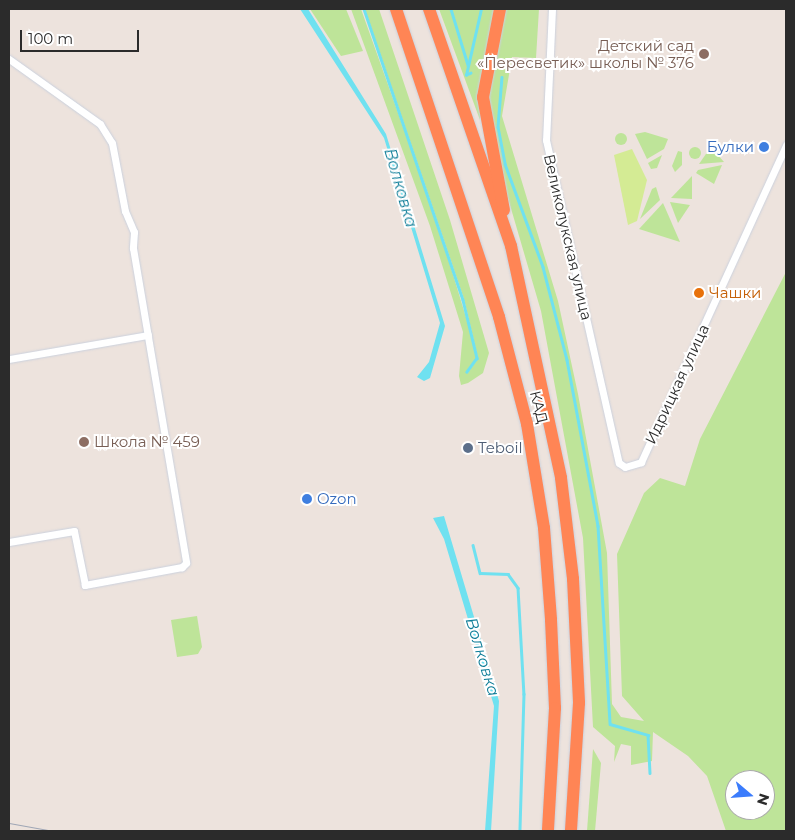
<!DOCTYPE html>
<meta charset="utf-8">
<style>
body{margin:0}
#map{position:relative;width:795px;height:840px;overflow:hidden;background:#ede3dd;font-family:Montserrat,sans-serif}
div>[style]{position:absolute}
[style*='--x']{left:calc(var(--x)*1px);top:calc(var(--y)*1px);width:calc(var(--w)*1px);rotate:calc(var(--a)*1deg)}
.green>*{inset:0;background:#bee499}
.round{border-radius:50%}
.pitch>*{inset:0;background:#d4eb94}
.water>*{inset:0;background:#6fe1f0}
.stream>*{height:2.5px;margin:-1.25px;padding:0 1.25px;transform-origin:1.25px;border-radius:1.25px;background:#6fe1f0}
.roads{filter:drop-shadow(0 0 1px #cbd1dd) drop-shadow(0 0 1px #cbd1dd)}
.minor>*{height:7px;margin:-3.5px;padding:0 3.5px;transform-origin:3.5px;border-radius:3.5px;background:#fff}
.motorway>*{height:12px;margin:-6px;padding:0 6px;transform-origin:6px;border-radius:6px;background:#ff8555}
.tram>*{height:1px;margin:-0.5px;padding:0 0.5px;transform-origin:0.5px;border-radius:0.5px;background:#9fa6b5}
.dots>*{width:14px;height:14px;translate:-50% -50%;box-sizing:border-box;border:2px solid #fff;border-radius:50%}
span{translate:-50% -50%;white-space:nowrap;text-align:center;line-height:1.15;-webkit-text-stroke:4px #fff;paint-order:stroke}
.education-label{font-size:15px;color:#785e54}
.right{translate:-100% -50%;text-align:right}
.left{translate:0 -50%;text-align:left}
.shop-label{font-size:15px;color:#366cbe}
.street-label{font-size:15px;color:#2b2b2b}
.food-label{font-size:15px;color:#c56008}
.service-label{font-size:15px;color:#4e5e75}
.water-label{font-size:16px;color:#0c7c97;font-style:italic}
.frame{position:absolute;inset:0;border:10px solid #2b2b2b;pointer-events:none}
.north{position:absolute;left:725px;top:770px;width:50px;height:50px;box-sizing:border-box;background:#fff;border:1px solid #aaa;border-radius:50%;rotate:108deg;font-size:14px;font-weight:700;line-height:20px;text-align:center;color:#2b2b2b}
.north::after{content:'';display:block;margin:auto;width:18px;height:22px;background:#3b7cfc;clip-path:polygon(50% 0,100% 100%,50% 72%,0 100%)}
.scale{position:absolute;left:20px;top:30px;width:119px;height:22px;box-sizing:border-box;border:2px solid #2b2b2b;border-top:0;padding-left:6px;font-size:15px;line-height:18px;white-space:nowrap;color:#2b2b2b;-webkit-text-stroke:4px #fff;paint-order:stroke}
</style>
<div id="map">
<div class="green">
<div style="clip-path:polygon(310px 9px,346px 9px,363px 51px,341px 56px)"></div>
<div style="clip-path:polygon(351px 9px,361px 9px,438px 225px,475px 347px,476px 358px,467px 374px,478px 358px,464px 299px,365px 9px,379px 9px,450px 220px,489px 353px,483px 373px,468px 383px,461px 385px,459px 376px,463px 332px,430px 226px)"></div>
<div style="clip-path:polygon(439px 9px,496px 9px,482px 72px,480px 120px)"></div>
<div style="clip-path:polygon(evenodd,505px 9px,539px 9px,536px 58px,512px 57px,502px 116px,558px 301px,578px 394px,607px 553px,612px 704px,621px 717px,644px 721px,622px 696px,617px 554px,644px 493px,660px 478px,685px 486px,700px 439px,786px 272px,786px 831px,726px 831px,707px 776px,688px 756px,653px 732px,652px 761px,631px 765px,631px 746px,621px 744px,614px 762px,615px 746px,593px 727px,583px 538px,541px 311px,505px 188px,489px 97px,505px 9px,735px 780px,765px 780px,765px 810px,735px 810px,735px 780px)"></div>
<div style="clip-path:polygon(645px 132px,668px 139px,664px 149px,647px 159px,635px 134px)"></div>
<div class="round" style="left:615px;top:133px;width:12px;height:12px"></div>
<div class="round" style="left:689px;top:147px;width:12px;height:12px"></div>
<div style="clip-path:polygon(678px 151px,682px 152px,682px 165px,675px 172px,672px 166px)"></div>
<div style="clip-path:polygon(708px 151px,717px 154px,724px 162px,699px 164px)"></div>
<div style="clip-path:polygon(662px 155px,657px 168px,651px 169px,648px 163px)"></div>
<div style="clip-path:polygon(722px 165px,714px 184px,696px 173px,698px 170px)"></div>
<div style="clip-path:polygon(692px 176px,692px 199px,671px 198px)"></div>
<div style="clip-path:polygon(656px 187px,660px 200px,640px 219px,652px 189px)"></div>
<div style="clip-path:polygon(670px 202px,690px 205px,678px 223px)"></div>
<div style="clip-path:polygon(663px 203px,680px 242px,639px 229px)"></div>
<div style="clip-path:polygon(197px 616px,202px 647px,198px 654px,177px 657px,171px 620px)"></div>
<div style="clip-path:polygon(593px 749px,601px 763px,595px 831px,587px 831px)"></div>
</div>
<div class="pitch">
<div style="clip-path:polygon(632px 149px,647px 180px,637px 221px,628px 225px,614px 155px)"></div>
</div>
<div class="water">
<div style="clip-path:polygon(300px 9px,308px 9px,386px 134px,445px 326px,430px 378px,424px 381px,417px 377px,429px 362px,440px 323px,384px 138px)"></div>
<div style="clip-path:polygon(444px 516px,499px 701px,491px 831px,485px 831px,494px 706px,444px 539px,433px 518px)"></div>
</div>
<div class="stream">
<div style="--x:364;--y:9;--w:307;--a:71.2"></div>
<div style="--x:463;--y:300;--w:60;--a:76.4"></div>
<div style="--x:477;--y:358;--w:17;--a:126"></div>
<div style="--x:451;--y:9;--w:59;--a:73.1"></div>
<div style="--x:471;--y:73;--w:5;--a:158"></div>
<div style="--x:466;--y:75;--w:68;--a:-77.2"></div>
<div style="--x:502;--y:77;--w:50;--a:94.6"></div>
<div style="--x:498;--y:127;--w:38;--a:79"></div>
<div style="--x:505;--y:164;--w:110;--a:69.7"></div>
<div style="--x:543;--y:267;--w:96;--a:75.5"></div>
<div style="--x:567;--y:360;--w:169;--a:79.4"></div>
<div style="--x:598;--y:526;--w:198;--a:86.5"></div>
<div style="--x:610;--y:724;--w:40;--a:16"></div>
<div style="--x:648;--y:735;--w:38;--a:87"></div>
<div style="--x:473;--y:545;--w:29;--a:76"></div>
<div style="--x:480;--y:573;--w:28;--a:2"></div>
<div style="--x:508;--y:574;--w:17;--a:54"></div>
<div style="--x:518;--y:588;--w:106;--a:86.8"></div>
<div style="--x:524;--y:694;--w:137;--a:91.7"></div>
</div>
<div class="roads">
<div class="minor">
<div style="--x:552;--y:9;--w:131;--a:92.6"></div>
<div style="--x:546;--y:140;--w:331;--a:77.3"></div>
<div style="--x:619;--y:463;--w:7;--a:34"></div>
<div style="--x:625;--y:467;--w:17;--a:-17"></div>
<div style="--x:641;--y:462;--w:349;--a:-65.4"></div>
<div style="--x:9;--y:59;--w:112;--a:35.5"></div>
<div style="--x:100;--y:124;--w:22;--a:58"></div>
<div style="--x:112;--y:143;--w:69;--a:79.2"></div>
<div style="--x:125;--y:211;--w:23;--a:67"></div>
<div style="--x:134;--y:232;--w:16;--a:94"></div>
<div style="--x:133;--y:248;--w:319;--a:80.4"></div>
<div style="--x:186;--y:563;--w:6;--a:135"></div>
<div style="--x:182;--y:567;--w:99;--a:169.5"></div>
<div style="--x:85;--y:585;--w:55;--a:-101.5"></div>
<div style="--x:74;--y:531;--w:66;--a:170.4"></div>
<div style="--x:9;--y:359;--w:141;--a:-9.8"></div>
</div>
<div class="motorway">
<div style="--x:396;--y:9;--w:325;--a:71.5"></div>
<div style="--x:499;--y:317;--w:111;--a:75.3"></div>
<div style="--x:527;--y:424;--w:105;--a:80.7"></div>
<div style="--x:544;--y:528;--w:92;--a:85.6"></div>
<div style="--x:551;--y:620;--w:88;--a:87.4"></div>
<div style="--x:555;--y:708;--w:123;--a:93.3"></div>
<div style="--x:429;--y:9;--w:251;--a:70.9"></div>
<div style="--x:511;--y:246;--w:237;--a:77.8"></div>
<div style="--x:561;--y:478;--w:102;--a:83.2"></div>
<div style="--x:573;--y:579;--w:124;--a:87.2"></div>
<div style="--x:579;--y:703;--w:128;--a:93.6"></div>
<div style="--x:500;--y:9;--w:90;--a:100.9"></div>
<div style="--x:483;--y:97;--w:115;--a:79.5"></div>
</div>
</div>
<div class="tram">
<div style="--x:9;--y:823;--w:45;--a:10.3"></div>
</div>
<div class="dots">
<div style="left:704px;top:54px;background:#8d6e63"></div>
<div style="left:764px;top:147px;background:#3f7fe0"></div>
<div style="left:699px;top:293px;background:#e8710a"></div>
<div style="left:84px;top:442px;background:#8d6e63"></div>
<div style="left:468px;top:448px;background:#5c6f8a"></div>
<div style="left:307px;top:499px;background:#3f7fe0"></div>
</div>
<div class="education-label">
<span class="right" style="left:694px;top:54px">Детский сад<br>«Пересветик» школы № 376</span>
<span class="left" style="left:94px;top:442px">Школа № 459</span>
</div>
<div class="shop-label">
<span class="right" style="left:754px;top:147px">Булки</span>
<span class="left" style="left:317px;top:499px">Ozon</span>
</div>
<div class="street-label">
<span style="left:568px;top:237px;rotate:77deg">Великолукская улица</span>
<span style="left:677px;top:384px;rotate:-65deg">Идрицкая улица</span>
<span style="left:539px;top:407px;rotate:76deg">КАД</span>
</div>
<div class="food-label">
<span class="left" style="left:709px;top:293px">Чашки</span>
</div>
<div class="service-label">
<span class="left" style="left:478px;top:448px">Teboil</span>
</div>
<div class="water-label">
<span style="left:400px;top:188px;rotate:74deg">Волковка</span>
<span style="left:482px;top:657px;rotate:73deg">Волковка</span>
</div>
<div class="frame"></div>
<div class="north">N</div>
<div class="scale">100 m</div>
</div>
